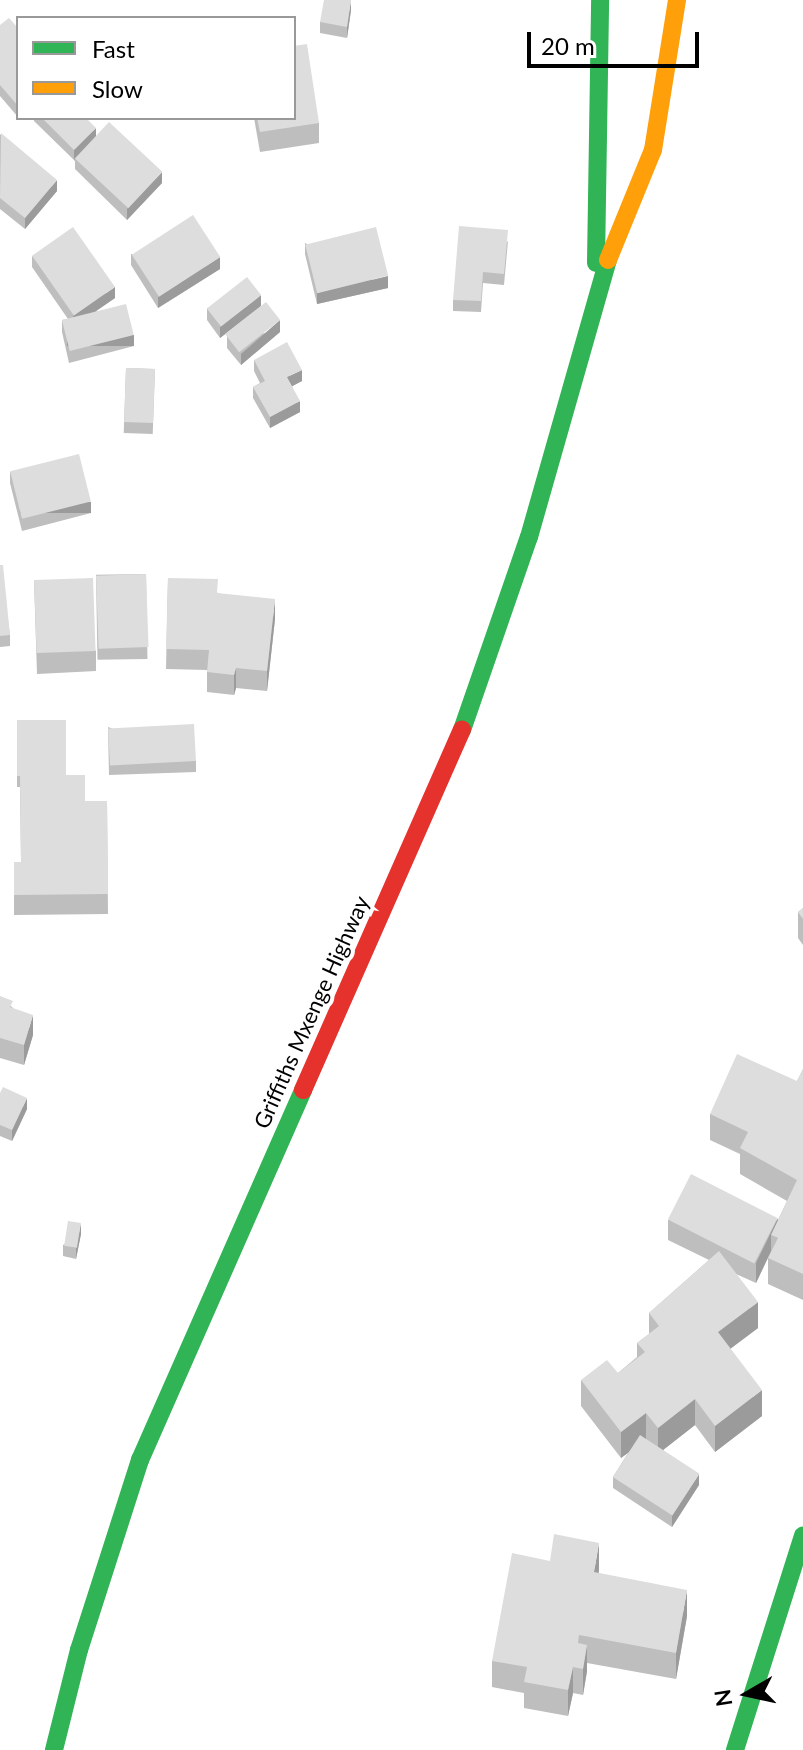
<!DOCTYPE html>
<style>
body{margin:0}
#map{position:relative;width:803px;height:1750px;overflow:hidden;background:#fff;font-family:Lato,sans-serif}
div>[style]{position:absolute}
[style*='--x']{left:calc(var(--x)*1px);top:calc(var(--y)*1px);width:calc(var(--w)*1px);rotate:calc(var(--a)*1deg)}
.fast>*{height:18px;margin:-9px;padding:0 9px;transform-origin:9px;border-radius:9px;background:#30b455}
.slow>*{height:18px;margin:-9px;padding:0 9px;transform-origin:9px;border-radius:9px;background:#ff9f0a}
.jam>*{height:18px;margin:-9px;padding:0 9px;transform-origin:9px;border-radius:9px;background:#e5322d}
.wall>*{inset:0;background:#bebebe;transform-origin:0 0}
.shaded-wall>*{inset:0;background:#9b9b9b;transform-origin:0 0}
.building>*{inset:0;background:#ddd;transform-origin:0 0}
span{translate:-50% -50%;white-space:nowrap;text-align:center;line-height:1.15;-webkit-text-stroke:8px #fff;paint-order:stroke}
.street-label{font-size:22px;color:#000}
.legend{position:absolute;left:16px;top:16px;width:280px;height:104px;box-sizing:border-box;background:#fff;border:2px solid #999;margin:0;padding:10px 14px;list-style:none;font-size:24px;color:#000}
.legend li{display:flex;align-items:center;gap:16px;height:40px}
.legend b{width:40px;border:2px solid #999}
.north{position:absolute;left:707px;top:1654px;width:80px;height:80px;-webkit-text-stroke:6px #fff;paint-order:stroke;rotate:261deg;font-size:22px;font-weight:700;line-height:32px;text-align:center;color:#000}
.north::after{content:'';display:block;margin:auto;width:28px;height:36px;background:#000;clip-path:polygon(50% 0,100% 100%,50% 72%,0 100%)}
.scale{position:absolute;left:527px;top:32px;width:172px;height:36px;box-sizing:border-box;border:4px solid #000;border-top:0;padding-left:10px;font-size:24px;line-height:28px;white-space:nowrap;color:#000;-webkit-text-stroke:6px #fff;paint-order:stroke}
</style>
<div id="map">
<div class="fast">
<div style="--x:596;--y:263;--w:263;--a:-89.1"></div>
<div style="--x:462;--y:730;--w:204;--a:-70.9"></div>
<div style="--x:529;--y:537;--w:288;--a:-74.1"></div>
<div style="--x:54;--y:1750;--w:103;--a:-76"></div>
<div style="--x:79;--y:1650;--w:200;--a:-72.2"></div>
<div style="--x:140;--y:1460;--w:404;--a:-66.2"></div>
<div style="--x:735;--y:1750;--w:225;--a:-72.4"></div>
</div>
<div class="slow">
<div style="--x:608;--y:260;--w:119;--a:-67.8"></div>
<div style="--x:653;--y:150;--w:152;--a:-80.9"></div>
</div>
<div class="jam">
<div style="--x:303;--y:1090;--w:394;--a:-66.2"></div>
</div>
<div class="wall">
<div style="clip-path:polygon(351px 10px,347px 38px,320px 33px,320px 22px)"></div>
<div style="clip-path:polygon(0 25px,18px 28px,18px 117px,0 96px)"></div>
<div style="clip-path:polygon(34px 118px,86px 118px,96px 136px,162px 183px,127px 220px,75px 169px,75px 161px,34px 121px)"></div>
<div style="clip-path:polygon(254px 118px,294px 118px,319px 123px,319px 143px,260px 152px)"></div>
<div style="clip-path:polygon(0 134px,57px 191px,25px 229px,0 209px)"></div>
<div style="clip-path:polygon(508px 241px,504px 285px,483px 283px,481px 312px,453px 311px,453px 300px)"></div>
<div style="clip-path:polygon(305px 243px,388px 288px,317px 304px,305px 254px)"></div>
<div style="clip-path:polygon(131px 254px,220px 269px,158px 308px,131px 265px)"></div>
<div style="clip-path:polygon(32px 256px,115px 298px,96px 311px,134px 346px,69px 363px,62px 332px,62px 320px,68px 319px,32px 267px)"></div>
<div style="clip-path:polygon(261px 306px,220px 338px,207px 320px,207px 308px)"></div>
<div style="clip-path:polygon(280px 332px,241px 365px,227px 348px,227px 336px)"></div>
<div style="clip-path:polygon(254px 360px,302px 381px,292px 386px,300px 412px,270px 428px,253px 398px,253px 387px,260px 383px,254px 371px)"></div>
<div style="left:126px;top:368px;width:29px;height:65px;rotate:2deg"></div>
<div style="clip-path:polygon(10px 472px,91px 513px,22px 531px,10px 483px)"></div>
<div style="clip-path:polygon(0 565px,10px 635px,10px 646px,0 647px)"></div>
<div style="left:146px;top:574px;width:85px;height:50px;rotate:89deg"></div>
<div style="clip-path:polygon(168px 578px,218px 593px,275px 619px,267px 691px,236px 688px,234px 695px,207px 692px,207px 670px,166px 669px)"></div>
<div style="clip-path:polygon(34px 580px,96px 651px,96px 671px,37px 674px)"></div>
<div style="clip-path:polygon(17px 720px,85px 801px,107px 801px,108px 914px,14px 915px,14px 862px,21px 862px,20px 787px,17px 787px)"></div>
<div style="clip-path:polygon(108px 727px,196px 761px,196px 772px,109px 775px)"></div>
<div style="clip-path:polygon(803px 908px,803px 945px,798px 938px,798px 912px)"></div>
<div style="clip-path:polygon(0 996px,13px 1008px,33px 1035px,24px 1065px,0 1058px)"></div>
<div style="clip-path:polygon(803px 1069px,803px 1300px,768px 1284px,768px 1258px,756px 1283px,736px 1274px,758px 1328px,730px 1349px,762px 1416px,715px 1452px,695px 1425px,663px 1450px,699px 1485px,672px 1527px,613px 1488px,613px 1477px,628px 1453px,621px 1458px,581px 1406px,581px 1380px,618px 1373px,637px 1357px,637px 1343px,649px 1334px,649px 1313px,709px 1260px,668px 1240px,668px 1220px,778px 1220px,787px 1201px,740px 1174px,740px 1154px,710px 1140px,710px 1114px,797px 1081px)"></div>
<div style="clip-path:polygon(0 1093px,27px 1109px,12px 1141px,0 1136px)"></div>
<div style="clip-path:polygon(81px 1234px,76px 1259px,63px 1256px,63px 1245px)"></div>
<div style="clip-path:polygon(550px 1561px,599px 1569px,599px 1573px,687px 1616px,676px 1679px,587px 1663px,587px 1671px,583px 1695px,573px 1693px,568px 1716px,524px 1708px,524px 1693px,492px 1687px,492px 1661px)"></div>
</div>
<div class="shaded-wall">
<div style="clip-path:polygon(351px 0,351px 10px,347px 38px,347px 27px)"></div>
<div style="clip-path:polygon(96px 128px,96px 139px,75px 158px,74px 161px,74px 150px)"></div>
<div style="clip-path:polygon(162px 172px,162px 183px,127px 220px,127px 209px)"></div>
<div style="clip-path:polygon(57px 180px,57px 191px,25px 229px,25px 218px)"></div>
<div style="clip-path:polygon(220px 257px,220px 269px,158px 308px,158px 297px)"></div>
<div style="clip-path:polygon(388px 276px,388px 288px,317px 304px,317px 293px)"></div>
<div style="clip-path:polygon(115px 287px,115px 298px,73px 327px,73px 316px)"></div>
<div style="clip-path:polygon(261px 295px,261px 306px,220px 338px,220px 327px)"></div>
<div style="clip-path:polygon(280px 320px,280px 332px,241px 365px,241px 354px)"></div>
<div style="left:134px;top:335px;width:11px;height:67px;rotate:90deg"></div>
<div style="clip-path:polygon(302px 370px,302px 381px,287px 389px,287px 377px)"></div>
<div style="clip-path:polygon(300px 401px,300px 412px,270px 428px,270px 417px)"></div>
<div style="left:91px;top:502px;width:11px;height:71px;rotate:90deg"></div>
<div style="clip-path:polygon(275px 599px,275px 619px,267px 691px,267px 671px)"></div>
<div style="clip-path:polygon(236px 668px,236px 688px,234px 695px,234px 675px)"></div>
<div style="clip-path:polygon(33px 1015px,33px 1035px,24px 1065px,24px 1045px)"></div>
<div style="clip-path:polygon(27px 1098px,27px 1109px,12px 1141px,12px 1130px)"></div>
<div style="clip-path:polygon(778px 1218px,778px 1238px,771px 1235px,771px 1251px,756px 1283px,756px 1263px)"></div>
<div style="clip-path:polygon(81px 1223px,81px 1234px,76px 1259px,76px 1248px)"></div>
<div style="clip-path:polygon(758px 1302px,758px 1328px,718px 1358px,718px 1332px)"></div>
<div style="clip-path:polygon(762px 1390px,762px 1416px,715px 1452px,715px 1426px)"></div>
<div style="clip-path:polygon(695px 1399px,695px 1425px,658px 1454px,658px 1428px)"></div>
<div style="clip-path:polygon(646px 1413px,646px 1439px,621px 1458px,621px 1432px)"></div>
<div style="clip-path:polygon(699px 1474px,699px 1485px,672px 1527px,672px 1516px)"></div>
<div style="clip-path:polygon(599px 1543px,599px 1569px,594px 1598px,594px 1572px)"></div>
<div style="clip-path:polygon(687px 1590px,687px 1616px,676px 1679px,676px 1653px)"></div>
<div style="clip-path:polygon(587px 1645px,587px 1671px,583px 1695px,583px 1669px)"></div>
<div style="clip-path:polygon(573px 1667px,573px 1693px,568px 1716px,568px 1690px)"></div>
</div>
<div class="building">
<div style="clip-path:polygon(324px 0,351px 0,347px 27px,320px 22px)"></div>
<div style="clip-path:polygon(9px 18px,18px 28px,18px 106px,0 85px,0 25px)"></div>
<div style="clip-path:polygon(307px 44px,319px 123px,260px 132px,257px 118px,294px 118px,294px 46px)"></div>
<div style="clip-path:polygon(42px 118px,86px 118px,96px 128px,74px 150px)"></div>
<div style="left:109px;top:122px;width:73px;height:50px;rotate:43deg"></div>
<div style="clip-path:polygon(1px 133px,57px 180px,25px 218px,0 198px)"></div>
<div style="left:193px;top:215px;width:50px;height:73px;rotate:57deg"></div>
<div style="clip-path:polygon(459px 226px,508px 230px,504px 274px,483px 272px,481px 301px,453px 300px)"></div>
<div style="left:73px;top:227px;width:73px;height:50px;rotate:55deg"></div>
<div style="left:376px;top:227px;width:50px;height:73px;rotate:76deg"></div>
<div style="left:247px;top:277px;width:23px;height:51px;rotate:52deg"></div>
<div style="left:266px;top:302px;width:23px;height:52px;rotate:52deg"></div>
<div style="left:126px;top:304px;width:32px;height:66px;rotate:76deg"></div>
<div style="clip-path:polygon(287px 342px,302px 370px,287px 377px,300px 401px,270px 417px,253px 387px,265px 381px,254px 360px)"></div>
<div style="left:126px;top:368px;width:29px;height:54px;rotate:2deg"></div>
<div style="left:79px;top:454px;width:49px;height:71px;rotate:76deg"></div>
<div style="clip-path:polygon(0 565px,3px 565px,10px 635px,0 636px)"></div>
<div style="left:146px;top:574px;width:73px;height:50px;rotate:88deg"></div>
<div style="left:93px;top:578px;width:73px;height:59px;rotate:88deg"></div>
<div style="clip-path:polygon(168px 578px,218px 579px,217px 593px,275px 599px,267px 671px,236px 668px,234px 675px,207px 672px,209px 650px,166px 649px)"></div>
<div style="left:17px;top:720px;width:49px;height:56px"></div>
<div style="left:194px;top:724px;width:37px;height:86px;rotate:87deg"></div>
<div style="clip-path:polygon(20px 775px,85px 775px,85px 801px,107px 801px,108px 894px,14px 895px,14px 862px,21px 862px)"></div>
<div style="clip-path:polygon(803px 908px,803px 919px,798px 912px)"></div>
<div style="clip-path:polygon(0 996px,13px 1001px,10px 1007px,33px 1015px,24px 1045px,0 1038px)"></div>
<div style="clip-path:polygon(737px 1054px,797px 1081px,803px 1069px,803px 1274px,768px 1258px,778px 1238px,771px 1235px,797px 1180px,740px 1148px,748px 1132px,710px 1114px)"></div>
<div style="clip-path:polygon(3px 1087px,27px 1098px,12px 1130px,0 1125px,0 1093px)"></div>
<div style="left:691px;top:1174px;width:97px;height:51px;rotate:27deg"></div>
<div style="left:68px;top:1221px;width:13px;height:25px;rotate:9deg"></div>
<div style="clip-path:polygon(719px 1251px,758px 1302px,718px 1332px,762px 1390px,715px 1426px,695px 1399px,658px 1428px,646px 1413px,621px 1432px,581px 1380px,607px 1360px,618px 1373px,645px 1352px,637px 1343px,659px 1326px,649px 1313px)"></div>
<div style="left:640px;top:1435px;width:71px;height:50px;rotate:33deg"></div>
<div style="clip-path:polygon(554px 1534px,599px 1543px,594px 1572px,687px 1590px,676px 1653px,579px 1635px,578px 1643px,587px 1645px,583px 1669px,573px 1667px,568px 1690px,524px 1682px,527px 1667px,492px 1661px,512px 1553px,550px 1561px)"></div>
</div>
<div class="street-label">
<span style="left:311px;top:1012px;rotate:-66deg">Griffiths Mxenge Highway</span>
</div>
<ul class="legend">
<li><b style="height:10px;background:#30b455"></b>Fast</li>
<li><b style="height:10px;background:#ff9f0a"></b>Slow</li>
</ul>
<div class="north">N</div>
<div class="scale">20 m</div>
</div>
